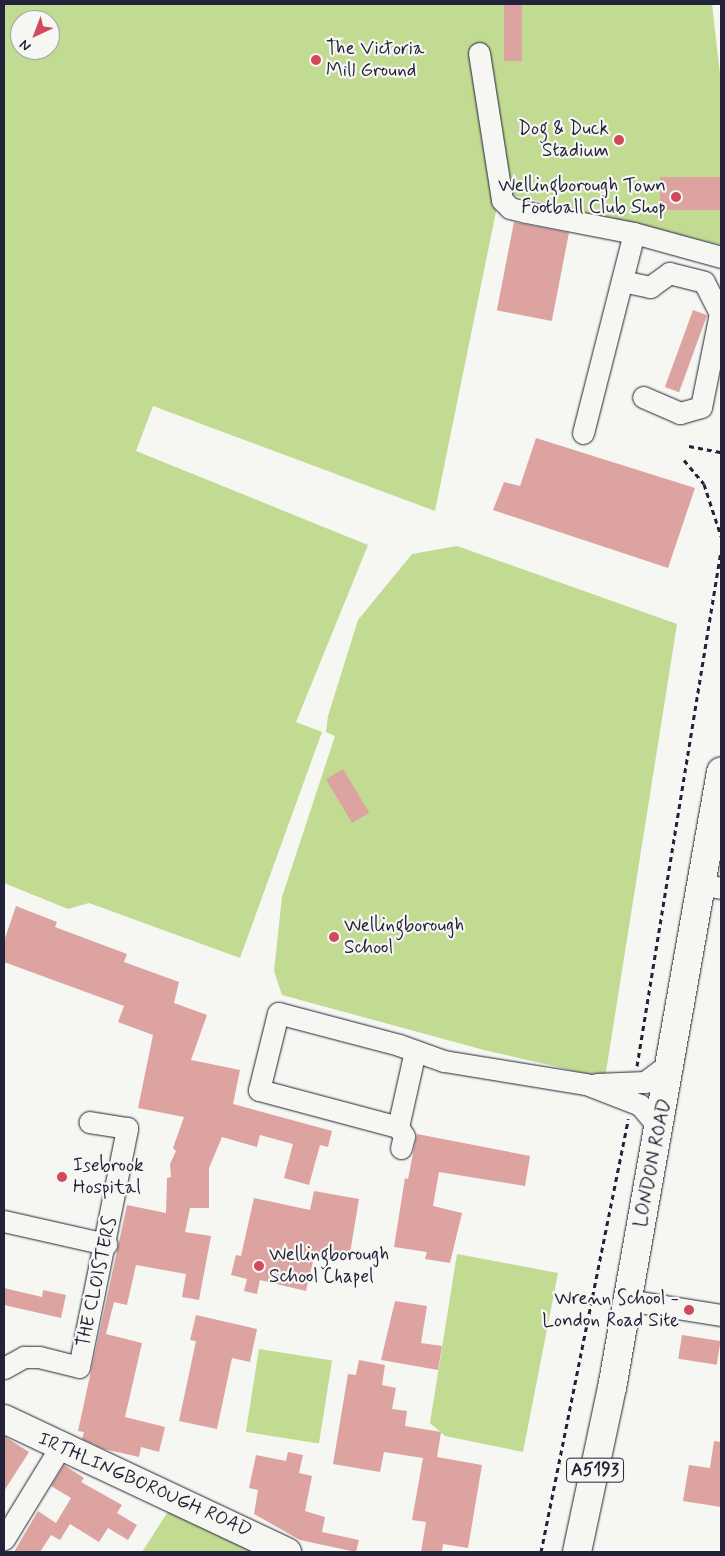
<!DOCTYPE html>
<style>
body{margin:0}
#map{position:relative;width:725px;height:1556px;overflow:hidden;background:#f6f6f2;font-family:Mynerve,sans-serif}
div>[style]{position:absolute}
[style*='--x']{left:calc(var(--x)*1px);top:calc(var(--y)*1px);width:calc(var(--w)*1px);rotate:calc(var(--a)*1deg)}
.green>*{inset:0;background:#c2db92;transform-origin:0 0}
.building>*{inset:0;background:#dda3a1;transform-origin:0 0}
.path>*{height:3px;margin-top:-1.5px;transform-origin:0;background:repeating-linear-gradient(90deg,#22223b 0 5px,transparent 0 9px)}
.roads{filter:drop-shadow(0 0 1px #22223b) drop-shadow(0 0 1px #22223b)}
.minor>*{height:21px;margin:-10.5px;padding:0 10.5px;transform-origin:10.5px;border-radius:10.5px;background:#f6f6f2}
.major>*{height:28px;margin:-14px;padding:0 14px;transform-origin:14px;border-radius:14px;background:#f6f6f2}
.dots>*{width:14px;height:14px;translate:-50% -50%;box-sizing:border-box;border:2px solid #f6f6f2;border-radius:50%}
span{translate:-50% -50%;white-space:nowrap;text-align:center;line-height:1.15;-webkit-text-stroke:4.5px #f6f6f2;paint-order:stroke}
.shield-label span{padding:1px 4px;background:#f6f6f2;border:1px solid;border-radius:4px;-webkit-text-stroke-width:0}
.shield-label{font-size:18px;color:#22223b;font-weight:700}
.poi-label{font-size:19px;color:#22223b}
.left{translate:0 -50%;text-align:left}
.right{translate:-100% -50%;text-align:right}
.street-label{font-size:19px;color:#22223b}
.frame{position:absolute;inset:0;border:5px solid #22223b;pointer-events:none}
.north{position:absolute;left:10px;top:10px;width:50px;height:50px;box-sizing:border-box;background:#f6f6f2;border:1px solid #a1a1a9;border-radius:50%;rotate:223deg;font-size:14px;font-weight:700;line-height:20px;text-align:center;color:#22223b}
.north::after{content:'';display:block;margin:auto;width:18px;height:22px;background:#d1495b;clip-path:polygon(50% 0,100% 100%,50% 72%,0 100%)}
</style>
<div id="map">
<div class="green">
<div style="clip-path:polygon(evenodd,4px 4px,712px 4px,721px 83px,721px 245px,500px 192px,435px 511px,153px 406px,136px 451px,368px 545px,296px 722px,322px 732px,240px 958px,89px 903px,68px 909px,4px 883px,4px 4px,20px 20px,50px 20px,50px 50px,20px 50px,20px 20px)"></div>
<div style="clip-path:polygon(457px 546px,677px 624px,605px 1078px,484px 1050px,282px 995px,274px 971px,282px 897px,335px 736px,326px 732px,328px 716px,358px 620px,412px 554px)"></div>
<div style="clip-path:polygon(457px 1254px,558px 1273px,523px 1452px,445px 1436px,430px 1423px)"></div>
<div style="left:259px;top:1349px;width:74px;height:84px;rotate:9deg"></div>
<div style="clip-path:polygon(171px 1507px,257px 1552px,142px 1552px)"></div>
</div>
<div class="building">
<div style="left:504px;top:4px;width:18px;height:57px"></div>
<div style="left:721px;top:177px;width:33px;height:61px;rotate:90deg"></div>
<div style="left:514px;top:222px;width:56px;height:90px;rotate:11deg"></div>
<div style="left:693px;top:310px;width:15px;height:82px;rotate:20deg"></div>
<div style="clip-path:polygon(536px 438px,695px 488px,668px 568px,493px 510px,504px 482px,520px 486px)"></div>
<div style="left:343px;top:769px;width:51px;height:20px;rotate:59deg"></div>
<div style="clip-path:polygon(16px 906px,57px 922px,55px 927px,127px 954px,124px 962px,179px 982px,174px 1003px,207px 1015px,191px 1060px,240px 1070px,233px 1104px,332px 1131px,328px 1147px,320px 1145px,309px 1185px,284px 1178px,293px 1144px,260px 1135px,257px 1147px,222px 1137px,209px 1168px,209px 1208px,190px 1208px,185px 1232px,211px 1236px,199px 1300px,182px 1297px,186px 1274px,136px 1265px,127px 1305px,114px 1302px,106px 1334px,142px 1343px,125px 1417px,165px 1427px,159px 1452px,141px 1447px,139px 1457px,104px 1449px,82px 1439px,84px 1432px,78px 1431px,127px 1205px,166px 1213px,167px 1178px,171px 1177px,170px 1164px,176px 1151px,173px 1148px,184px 1117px,138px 1108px,153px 1035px,118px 1022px,124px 1006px,4px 962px,4px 941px)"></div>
<div style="clip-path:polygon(417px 1134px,530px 1156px,525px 1186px,439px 1172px,433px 1206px,462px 1213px,450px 1263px,425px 1259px,427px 1252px,394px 1247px,405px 1178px,408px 1179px)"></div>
<div style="clip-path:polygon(314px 1191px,359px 1199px,349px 1259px,315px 1253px,306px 1291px,260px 1280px,257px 1294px,244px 1291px,247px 1279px,231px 1275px,236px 1255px,241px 1256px,254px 1198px,310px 1210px)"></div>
<div style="clip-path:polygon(4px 1288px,42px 1297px,43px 1290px,66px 1295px,61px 1318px,4px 1305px)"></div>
<div style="clip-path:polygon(395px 1301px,427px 1306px,421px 1343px,442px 1346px,438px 1370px,381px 1360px)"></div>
<div style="clip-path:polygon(196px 1315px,257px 1329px,250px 1362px,232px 1358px,217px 1429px,179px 1421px,196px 1341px,190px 1340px)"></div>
<div style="left:682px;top:1335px;width:39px;height:24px;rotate:9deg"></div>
<div style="clip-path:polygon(359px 1360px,385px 1365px,382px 1385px,396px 1388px,392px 1409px,407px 1411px,405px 1426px,441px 1432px,437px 1457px,482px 1465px,468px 1548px,443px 1544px,442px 1552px,421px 1552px,426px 1522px,412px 1520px,423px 1458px,384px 1452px,380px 1472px,333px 1464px,348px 1374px,356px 1375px)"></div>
<div style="clip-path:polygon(4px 1436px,29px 1452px,4px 1491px)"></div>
<div style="clip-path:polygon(714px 1441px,721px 1442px,721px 1507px,683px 1501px,689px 1465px,710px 1468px)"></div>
<div style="clip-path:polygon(288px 1452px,303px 1455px,299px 1473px,312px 1476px,305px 1511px,325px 1517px,322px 1532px,359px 1540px,356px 1552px,300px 1540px,254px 1514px,258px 1490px,249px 1488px,256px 1455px,286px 1461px)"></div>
<div style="clip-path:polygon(64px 1465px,84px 1478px,81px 1482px,122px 1505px,117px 1513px,137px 1525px,128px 1540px,108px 1528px,99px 1542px,70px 1524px,60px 1540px,51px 1535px,40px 1552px,14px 1552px,38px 1511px,56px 1523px,71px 1498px,51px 1486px)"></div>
</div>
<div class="path">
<div style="--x:689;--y:446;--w:33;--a:11"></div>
<div style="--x:684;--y:460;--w:31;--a:50"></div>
<div style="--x:704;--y:484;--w:55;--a:71.9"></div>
<div style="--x:637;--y:1066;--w:522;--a:-80.74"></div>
<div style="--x:541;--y:1552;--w:442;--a:-78.6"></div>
</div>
<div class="roads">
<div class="minor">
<div style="--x:479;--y:53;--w:149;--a:81.1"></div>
<div style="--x:502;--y:200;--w:11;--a:45"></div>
<div style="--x:510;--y:208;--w:16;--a:14"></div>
<div style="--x:526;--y:212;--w:110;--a:11"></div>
<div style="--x:622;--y:281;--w:29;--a:12"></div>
<div style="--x:650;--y:287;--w:24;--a:-36"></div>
<div style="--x:669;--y:273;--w:36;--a:14"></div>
<div style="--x:704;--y:282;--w:35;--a:63"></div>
<div style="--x:720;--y:313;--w:96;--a:101.4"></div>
<div style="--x:701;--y:407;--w:22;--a:164"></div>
<div style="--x:680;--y:413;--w:40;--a:-156.6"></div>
<div style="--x:583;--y:433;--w:206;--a:-75.7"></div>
<div style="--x:634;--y:233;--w:90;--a:15.4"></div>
<div style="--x:701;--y:884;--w:20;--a:11"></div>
<div style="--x:596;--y:1084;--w:49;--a:-2.3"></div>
<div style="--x:645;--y:1082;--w:34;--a:-37"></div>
<div style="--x:398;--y:1127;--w:78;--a:-77.4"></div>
<div style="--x:401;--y:1148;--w:12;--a:-76"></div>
<div style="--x:404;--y:1136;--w:11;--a:-124"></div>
<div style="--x:398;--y:1127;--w:144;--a:-165.1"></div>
<div style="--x:259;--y:1090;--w:79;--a:-76.1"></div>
<div style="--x:278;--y:1013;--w:125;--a:14.8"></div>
<div style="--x:399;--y:1045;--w:48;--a:19.6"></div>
<div style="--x:444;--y:1061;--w:144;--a:9.2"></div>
<div style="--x:586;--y:1084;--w:58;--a:21.3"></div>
<div style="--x:640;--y:1105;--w:31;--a:50"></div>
<div style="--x:4;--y:1221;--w:105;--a:12.7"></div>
<div style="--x:627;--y:1300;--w:95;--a:9.1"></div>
<div style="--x:4;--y:1368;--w:23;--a:-29"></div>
<div style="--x:24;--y:1357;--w:15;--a:0"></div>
<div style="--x:39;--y:1357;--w:41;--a:14"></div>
<div style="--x:79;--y:1367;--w:244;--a:-78.6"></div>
<div style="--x:127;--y:1128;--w:38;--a:-171"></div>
<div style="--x:4;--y:1539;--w:109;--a:-58.5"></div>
</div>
<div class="major">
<div style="--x:4;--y:1419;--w:313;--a:25.2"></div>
<div style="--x:577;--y:1552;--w:168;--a:-78"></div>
<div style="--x:612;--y:1388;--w:626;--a:-79.97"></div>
</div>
</div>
<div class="dots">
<div style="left:316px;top:60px;background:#d1495b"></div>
<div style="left:619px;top:140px;background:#d1495b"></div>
<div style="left:676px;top:197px;background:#d1495b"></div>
<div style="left:334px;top:937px;background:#d1495b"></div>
<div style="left:62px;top:1177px;background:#d1495b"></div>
<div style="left:259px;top:1266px;background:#d1495b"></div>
<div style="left:689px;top:1310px;background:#d1495b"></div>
</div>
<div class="shield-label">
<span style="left:595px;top:1470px">A5193</span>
</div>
<div class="poi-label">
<span class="left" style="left:326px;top:60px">The Victoria<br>Mill Ground</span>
<span class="right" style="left:609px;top:140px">Dog &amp; Duck<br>Stadium</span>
<span class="right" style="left:666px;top:197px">Wellingborough Town<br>Football Club Shop</span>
<span class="left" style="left:344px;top:937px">Wellingborough<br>School</span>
<span class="left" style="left:73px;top:1177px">Isebrook<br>Hospital</span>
<span class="left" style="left:269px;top:1266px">Wellingborough<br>School Chapel</span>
<span class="right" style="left:679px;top:1310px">Wrenn School -<br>London Road Site</span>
</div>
<div class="street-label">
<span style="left:653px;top:1163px;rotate:-79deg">LONDON ROAD</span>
<span style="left:97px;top:1282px;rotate:-78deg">THE CLOISTERS</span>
<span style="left:145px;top:1485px;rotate:24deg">IRTHLINGBOROUGH ROAD</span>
</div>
<div class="frame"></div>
<div class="north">N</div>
</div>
